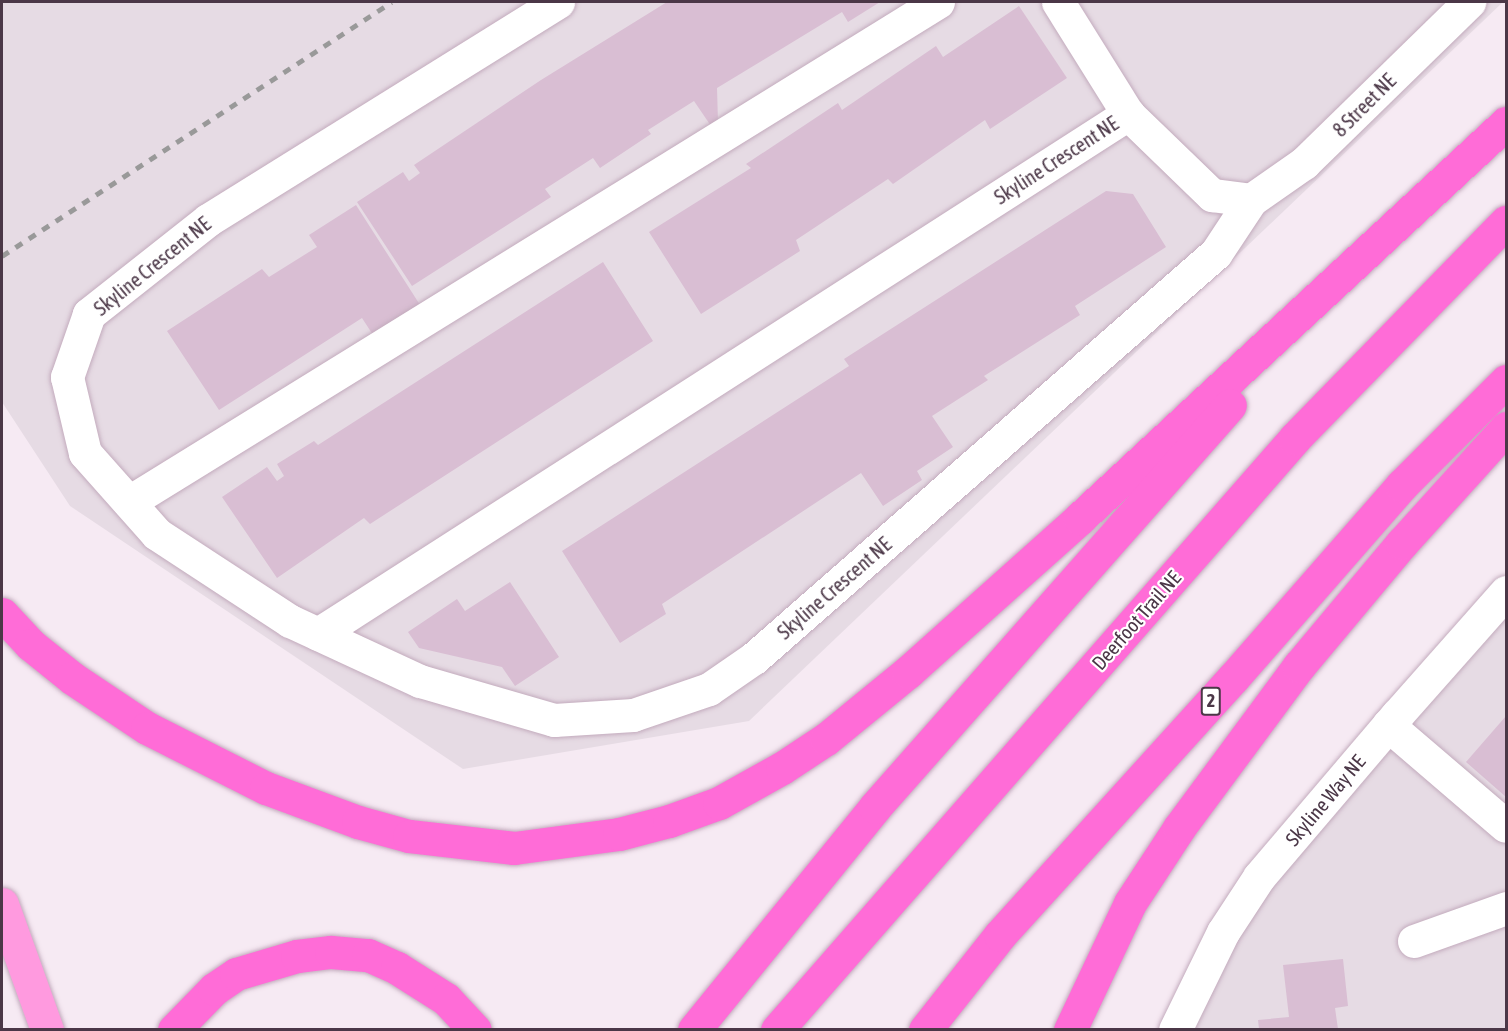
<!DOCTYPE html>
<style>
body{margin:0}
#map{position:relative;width:1508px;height:1031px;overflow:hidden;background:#f6eaf3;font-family:"Asap Condensed",sans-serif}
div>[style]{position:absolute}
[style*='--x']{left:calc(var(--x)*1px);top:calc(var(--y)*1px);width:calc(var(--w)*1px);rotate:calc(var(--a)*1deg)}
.industrial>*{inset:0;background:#e6dbe4}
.building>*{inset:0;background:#d9bed3}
.roads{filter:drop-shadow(0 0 2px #c3abbd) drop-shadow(0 0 2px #c3abbd)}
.minor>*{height:33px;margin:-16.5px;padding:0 16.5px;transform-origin:16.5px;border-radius:16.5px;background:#fff}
.major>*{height:33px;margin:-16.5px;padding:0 16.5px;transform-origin:16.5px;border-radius:16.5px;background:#ff9adf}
.highway>*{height:33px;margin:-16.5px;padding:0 16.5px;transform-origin:16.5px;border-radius:16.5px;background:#ff6cd7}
.rail>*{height:4.5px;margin-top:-2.25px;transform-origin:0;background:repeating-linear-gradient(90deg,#999 0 8px,transparent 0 16px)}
span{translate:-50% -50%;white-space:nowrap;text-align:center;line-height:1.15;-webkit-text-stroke:4.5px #fff;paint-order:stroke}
.shield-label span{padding:2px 4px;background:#fff;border:2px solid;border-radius:4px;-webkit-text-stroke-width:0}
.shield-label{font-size:18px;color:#4b3747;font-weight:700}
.street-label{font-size:20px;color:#4b3747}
.frame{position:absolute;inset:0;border:3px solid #4b3747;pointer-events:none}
</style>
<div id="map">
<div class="industrial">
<div style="clip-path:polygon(2px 2px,1503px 2px,749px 721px,463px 769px,70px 506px,2px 402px)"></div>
<div style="clip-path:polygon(1506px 592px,1506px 1029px,1175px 1030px,1198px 980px)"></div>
</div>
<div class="building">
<div style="clip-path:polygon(667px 2px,880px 2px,848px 22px,842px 12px,717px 88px,718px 122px,711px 126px,694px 101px,648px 130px,651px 134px,600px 168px,593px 158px,545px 189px,551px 197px,412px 286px,357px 202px,403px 172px,409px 181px,420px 173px,414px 165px,541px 80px)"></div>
<div style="clip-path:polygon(1019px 6px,1067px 78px,990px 129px,985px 120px,893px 184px,888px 179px,796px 240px,800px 251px,701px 314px,649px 232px,751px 168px,746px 164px,838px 103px,842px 110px,936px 46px,943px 57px)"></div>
<div style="clip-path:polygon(1106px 191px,1133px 194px,1166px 247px,1075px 306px,1080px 315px,984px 376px,988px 380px,932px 416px,953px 447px,917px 471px,922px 480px,883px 506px,861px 473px,662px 604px,666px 614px,620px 643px,562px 551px,849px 366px,844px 359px)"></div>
<div style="clip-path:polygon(356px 205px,422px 308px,375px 338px,362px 318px,219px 410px,167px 331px,262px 269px,269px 277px,317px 247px,309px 235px)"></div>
<div style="clip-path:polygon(603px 262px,653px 341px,370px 524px,364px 518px,277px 578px,222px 497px,267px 467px,277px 481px,284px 476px,277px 464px,314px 441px,318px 445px)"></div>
<div style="clip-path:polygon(510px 582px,559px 657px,515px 686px,502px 667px,419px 648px,408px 632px,457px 599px,465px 611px)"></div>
<div style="clip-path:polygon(1506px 716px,1506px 797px,1466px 762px)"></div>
<div style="clip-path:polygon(1343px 959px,1348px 1006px,1335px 1008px,1338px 1029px,1259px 1029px,1258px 1020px,1289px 1017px,1283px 965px)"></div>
</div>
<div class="roads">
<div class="minor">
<div style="--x:558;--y:2;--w:412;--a:148.1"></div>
<div style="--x:208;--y:220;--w:152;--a:141.7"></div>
<div style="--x:89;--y:314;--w:67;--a:109.2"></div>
<div style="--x:67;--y:377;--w:78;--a:76.7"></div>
<div style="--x:85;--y:453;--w:108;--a:48.4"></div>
<div style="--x:157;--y:534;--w:159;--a:33.2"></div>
<div style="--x:290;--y:621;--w:143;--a:24.8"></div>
<div style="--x:420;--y:681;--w:140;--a:16.2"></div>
<div style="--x:554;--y:720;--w:79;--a:-3.6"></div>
<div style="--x:633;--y:715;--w:80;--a:-18.9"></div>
<div style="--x:709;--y:689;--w:55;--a:-34.6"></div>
<div style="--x:754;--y:658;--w:614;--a:-41.24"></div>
<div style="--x:1216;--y:253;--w:64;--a:-56.6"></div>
<div style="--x:1251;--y:200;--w:65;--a:-34.9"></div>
<div style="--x:1304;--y:163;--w:231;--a:-44.3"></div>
<div style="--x:1058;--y:2;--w:132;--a:58"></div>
<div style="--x:1128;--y:114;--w:117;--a:44"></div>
<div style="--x:1212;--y:195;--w:39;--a:7"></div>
<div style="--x:129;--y:502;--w:951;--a:-31.72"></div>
<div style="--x:318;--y:634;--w:963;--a:-32.7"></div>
<div style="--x:1388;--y:725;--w:155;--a:40.6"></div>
<div style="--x:1414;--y:941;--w:98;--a:-19.7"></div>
<div style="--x:1175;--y:1030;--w:109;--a:-63.9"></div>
<div style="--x:1223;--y:932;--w:66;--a:-56.8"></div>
<div style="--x:1259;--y:877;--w:213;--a:-49.6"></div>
<div style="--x:1397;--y:715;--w:164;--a:-48.5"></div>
</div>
<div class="major">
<div style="--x:2;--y:904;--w:134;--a:70.3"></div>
</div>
<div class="highway">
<div style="--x:2;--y:614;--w:42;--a:46.9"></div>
<div style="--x:31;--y:645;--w:53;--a:38.8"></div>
<div style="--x:72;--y:678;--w:90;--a:33.7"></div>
<div style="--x:147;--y:728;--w:133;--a:26.8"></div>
<div style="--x:266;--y:788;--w:98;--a:20.3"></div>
<div style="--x:358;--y:822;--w:53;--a:15.4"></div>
<div style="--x:409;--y:836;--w:106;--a:6.5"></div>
<div style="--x:514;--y:848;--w:106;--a:-7.6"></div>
<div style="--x:619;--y:834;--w:52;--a:-14.6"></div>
<div style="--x:669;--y:821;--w:53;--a:-19.8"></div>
<div style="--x:719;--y:803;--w:72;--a:-29.1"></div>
<div style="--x:782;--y:768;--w:53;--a:-33.4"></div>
<div style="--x:826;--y:739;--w:106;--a:-39.3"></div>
<div style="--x:908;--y:672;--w:231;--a:-41.8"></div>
<div style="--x:1080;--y:518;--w:581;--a:-42.84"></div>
<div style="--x:174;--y:1030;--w:57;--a:-45.7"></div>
<div style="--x:214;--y:989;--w:27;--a:-34"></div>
<div style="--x:236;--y:974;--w:64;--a:-16.4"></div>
<div style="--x:297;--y:956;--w:34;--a:-7"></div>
<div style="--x:331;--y:952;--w:37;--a:5"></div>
<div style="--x:368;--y:955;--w:32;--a:24"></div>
<div style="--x:397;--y:968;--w:58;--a:32.3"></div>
<div style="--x:446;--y:999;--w:42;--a:46.9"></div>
<div style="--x:694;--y:1030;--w:287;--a:-50.9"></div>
<div style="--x:875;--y:807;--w:536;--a:-48.55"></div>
<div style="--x:777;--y:1030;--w:787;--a:-48.81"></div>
<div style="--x:1295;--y:438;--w:302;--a:-45.7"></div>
<div style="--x:925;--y:1030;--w:121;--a:-51.7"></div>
<div style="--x:1000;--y:935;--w:348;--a:-47.8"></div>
<div style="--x:1234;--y:677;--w:255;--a:-48.8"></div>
<div style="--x:1402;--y:485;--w:147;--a:-45"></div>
<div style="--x:1070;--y:1030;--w:140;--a:-64.7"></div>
<div style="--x:1130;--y:903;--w:90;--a:-56.8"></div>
<div style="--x:1179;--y:828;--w:202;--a:-53.5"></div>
<div style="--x:1299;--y:666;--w:160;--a:-50.1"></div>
<div style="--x:1402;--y:543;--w:155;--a:-47.9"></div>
</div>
</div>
<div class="rail">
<div style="--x:2;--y:256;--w:465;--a:-33.1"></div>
</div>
<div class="shield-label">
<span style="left:1211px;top:701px">2</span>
</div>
<div class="street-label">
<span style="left:1364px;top:105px;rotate:-45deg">8 Street NE</span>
<span style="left:1056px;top:160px;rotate:-33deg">Skyline Crescent NE</span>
<span style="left:152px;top:266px;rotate:-39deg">Skyline Crescent NE</span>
<span style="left:834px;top:588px;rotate:-41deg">Skyline Crescent NE</span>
<span style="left:1136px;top:620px;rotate:-49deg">Deerfoot Trail NE</span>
<span style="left:1325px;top:800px;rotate:-50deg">Skyline Way NE</span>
</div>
<div class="frame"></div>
</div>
